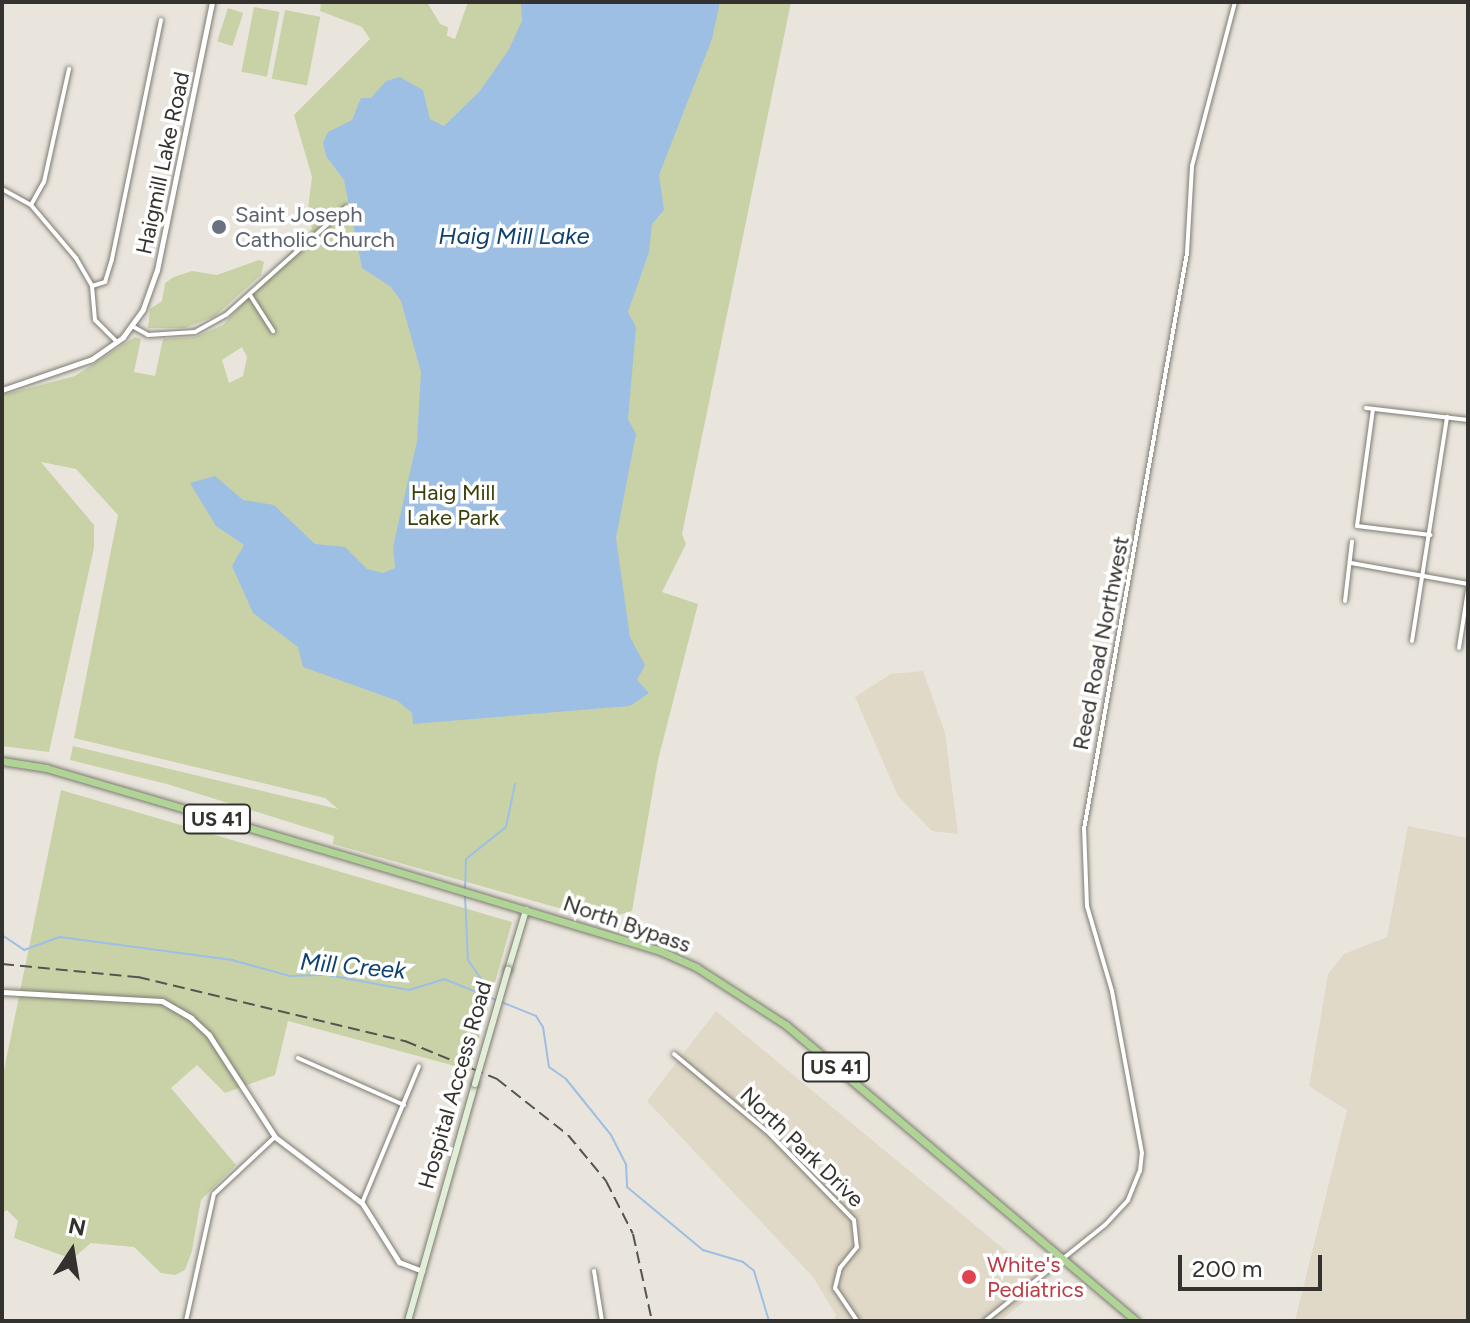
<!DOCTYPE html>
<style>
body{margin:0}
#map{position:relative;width:1470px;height:1323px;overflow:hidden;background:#e9e5dc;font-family:Figtree,sans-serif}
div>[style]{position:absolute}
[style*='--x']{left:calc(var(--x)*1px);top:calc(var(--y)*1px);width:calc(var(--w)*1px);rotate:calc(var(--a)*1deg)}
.built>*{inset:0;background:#e0d9c8}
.green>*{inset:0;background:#c9d2a7;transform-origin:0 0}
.water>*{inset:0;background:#9dbfe4}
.stream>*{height:2px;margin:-1px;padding:0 1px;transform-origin:1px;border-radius:1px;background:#9dbfe4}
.roads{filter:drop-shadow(0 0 2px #7d7a71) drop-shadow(0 0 2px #7d7a71)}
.minor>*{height:4px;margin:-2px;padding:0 2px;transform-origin:2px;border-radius:2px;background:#fff}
.tertiary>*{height:5px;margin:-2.5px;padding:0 2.5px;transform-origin:2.5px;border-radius:2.5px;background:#fff}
.secondary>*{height:6px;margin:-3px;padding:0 3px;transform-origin:3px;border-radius:3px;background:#e1efd8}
.trunk>*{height:7px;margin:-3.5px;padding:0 3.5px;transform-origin:3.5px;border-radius:3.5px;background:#b0d496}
.rail>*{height:2px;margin-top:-1px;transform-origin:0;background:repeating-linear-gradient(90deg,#55544f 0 12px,transparent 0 18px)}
.bridges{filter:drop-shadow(0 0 2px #7d7a71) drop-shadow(0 0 2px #7d7a71)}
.secondary-bridge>*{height:6px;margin:-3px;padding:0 3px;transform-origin:3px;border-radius:3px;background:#e1efd8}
.dots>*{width:22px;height:22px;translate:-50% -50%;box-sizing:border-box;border:4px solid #fff;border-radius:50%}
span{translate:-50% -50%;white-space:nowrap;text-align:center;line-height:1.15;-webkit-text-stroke:7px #fff;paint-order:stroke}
.shield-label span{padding:2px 6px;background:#fff;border:2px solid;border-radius:6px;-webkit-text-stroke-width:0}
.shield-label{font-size:20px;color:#33322e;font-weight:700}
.street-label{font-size:22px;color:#33322e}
.worship-label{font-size:22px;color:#5b616d}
.left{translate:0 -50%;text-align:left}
.park-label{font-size:22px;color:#383f06}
.health-label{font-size:22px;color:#be3a42}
.water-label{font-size:24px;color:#0f4170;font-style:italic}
.frame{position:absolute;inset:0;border:4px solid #33322e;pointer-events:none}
.north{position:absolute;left:32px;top:1211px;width:80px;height:80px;-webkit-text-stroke:6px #fff;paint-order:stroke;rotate:12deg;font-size:22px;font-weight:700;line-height:32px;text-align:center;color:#33322e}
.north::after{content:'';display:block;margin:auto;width:28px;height:36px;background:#33322e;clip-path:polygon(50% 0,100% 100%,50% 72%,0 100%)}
.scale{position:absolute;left:1178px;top:1255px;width:144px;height:36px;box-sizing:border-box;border:4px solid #33322e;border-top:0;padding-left:10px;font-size:24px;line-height:28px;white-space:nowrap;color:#33322e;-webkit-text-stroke:6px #fff;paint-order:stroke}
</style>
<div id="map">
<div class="built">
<div style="clip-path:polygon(923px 671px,945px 733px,958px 834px,932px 831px,898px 796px,855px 697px,891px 674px)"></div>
<div style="clip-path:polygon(1408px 826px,1468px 838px,1468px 1321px,1295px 1321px,1347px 1110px,1309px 1086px,1328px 974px,1344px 954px,1387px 937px)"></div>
<div style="clip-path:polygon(716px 1011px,1046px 1284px,1000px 1321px,833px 1321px,836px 1315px,813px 1277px,647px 1101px)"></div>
</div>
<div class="green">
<div style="clip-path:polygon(evenodd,321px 2px,427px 2px,440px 24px,448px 27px,447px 36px,455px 39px,468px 2px,791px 2px,682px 534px,686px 544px,662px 592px,698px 604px,658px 760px,632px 911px,601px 920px,333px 844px,334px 836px,167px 784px,70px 760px,73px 746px,338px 809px,325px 798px,74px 738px,118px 515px,76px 469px,41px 462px,94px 525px,94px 548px,49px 752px,2px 746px,2px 395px,75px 376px,135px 337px,141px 339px,134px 372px,155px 376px,163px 339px,195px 337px,223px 325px,312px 229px,308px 209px,312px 177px,294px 115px,370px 39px,362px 27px,320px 11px,321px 2px,242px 347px,247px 357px,243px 376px,229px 383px,222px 360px,242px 347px)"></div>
<div style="left:254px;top:7px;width:26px;height:66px;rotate:11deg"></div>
<div style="left:228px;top:8px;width:16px;height:35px;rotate:18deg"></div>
<div style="left:285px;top:10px;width:36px;height:70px;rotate:11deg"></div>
<div style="clip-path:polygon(259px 260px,264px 262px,261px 275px,215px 316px,185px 328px,148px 328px,150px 309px,162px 301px,165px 283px,174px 277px,192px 271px,217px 275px)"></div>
<div style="clip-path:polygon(61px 790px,512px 922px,470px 1070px,288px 1021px,275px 1075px,225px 1093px,197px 1065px,171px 1088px,236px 1165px,201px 1200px,192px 1251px,185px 1270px,175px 1275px,161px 1273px,134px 1247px,91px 1243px,72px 1259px,14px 1238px,18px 1221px,7px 1210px,2px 1213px,2px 1080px)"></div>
</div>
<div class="water">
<div style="clip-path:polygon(521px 2px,720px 2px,712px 39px,659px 175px,664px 210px,652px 224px,649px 252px,628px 312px,636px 327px,628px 419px,636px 434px,616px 538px,630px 637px,645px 665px,637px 680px,649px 693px,630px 706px,413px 724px,412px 713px,398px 701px,303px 667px,298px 647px,253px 613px,232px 566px,244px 545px,216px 526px,190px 483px,215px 476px,243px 500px,274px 505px,315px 544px,345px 547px,367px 569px,383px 573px,395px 568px,393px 547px,417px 441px,421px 372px,401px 301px,391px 287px,362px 268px,344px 180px,326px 156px,323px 142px,328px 132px,352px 120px,361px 98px,371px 98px,386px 81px,400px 77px,423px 90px,430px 119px,444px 126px,479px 92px,508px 51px,522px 21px)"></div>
</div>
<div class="stream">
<div style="--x:465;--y:889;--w:30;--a:-88"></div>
<div style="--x:466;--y:859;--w:51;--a:-38.7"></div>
<div style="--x:506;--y:827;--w:44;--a:-78.2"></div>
<div style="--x:465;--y:895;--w:65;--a:87.4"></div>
<div style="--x:468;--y:960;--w:40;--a:55.1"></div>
<div style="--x:2;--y:935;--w:27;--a:34"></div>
<div style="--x:24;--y:950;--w:38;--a:-20"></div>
<div style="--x:60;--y:937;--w:174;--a:7.6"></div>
<div style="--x:232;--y:960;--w:60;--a:15.4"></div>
<div style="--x:290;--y:976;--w:38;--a:-2"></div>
<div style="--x:328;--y:975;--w:82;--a:10.5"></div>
<div style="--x:409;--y:990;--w:37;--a:-17"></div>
<div style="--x:444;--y:979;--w:99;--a:21.9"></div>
<div style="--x:536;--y:1016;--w:13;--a:58"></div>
<div style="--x:543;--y:1027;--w:40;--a:81.5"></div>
<div style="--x:549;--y:1067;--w:21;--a:35"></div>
<div style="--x:566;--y:1079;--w:72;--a:51.2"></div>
<div style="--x:611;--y:1135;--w:34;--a:63"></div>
<div style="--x:626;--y:1165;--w:22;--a:87"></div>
<div style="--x:627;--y:1187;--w:99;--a:39.7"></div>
<div style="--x:703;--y:1250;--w:42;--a:16.7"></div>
<div style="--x:743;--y:1262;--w:14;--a:39"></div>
<div style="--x:754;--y:1271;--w:52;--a:73.3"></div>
</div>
<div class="roads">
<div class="minor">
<div style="--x:2;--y:189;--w:33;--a:29"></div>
<div style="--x:31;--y:205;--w:70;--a:49.7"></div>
<div style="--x:76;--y:258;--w:32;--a:60"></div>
<div style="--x:92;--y:286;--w:34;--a:85"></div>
<div style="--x:95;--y:320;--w:31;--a:45"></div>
<div style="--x:31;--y:205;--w:26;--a:-61"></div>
<div style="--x:44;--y:182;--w:116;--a:-77.5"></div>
<div style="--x:92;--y:286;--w:14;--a:-17"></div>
<div style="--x:105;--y:282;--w:24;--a:-73"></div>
<div style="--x:112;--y:259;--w:244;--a:-78.4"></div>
<div style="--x:250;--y:295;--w:43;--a:57.4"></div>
<div style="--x:132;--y:326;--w:18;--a:29"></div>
<div style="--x:148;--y:335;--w:47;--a:-3.7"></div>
<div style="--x:195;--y:332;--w:35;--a:-29"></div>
<div style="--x:226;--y:315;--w:162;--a:-41.8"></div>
<div style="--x:1366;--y:408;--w:103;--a:6.7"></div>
<div style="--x:1373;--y:409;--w:118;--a:97.8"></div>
<div style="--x:1357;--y:526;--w:74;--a:7"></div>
<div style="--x:1351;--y:563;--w:119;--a:10.2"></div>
<div style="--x:1345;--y:601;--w:60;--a:-83.3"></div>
<div style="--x:1412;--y:641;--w:227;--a:-81.1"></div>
<div style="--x:1459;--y:648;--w:59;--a:-81.2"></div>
<div style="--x:674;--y:1054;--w:125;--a:39.8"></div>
<div style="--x:770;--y:1134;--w:120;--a:45.7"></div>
<div style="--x:854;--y:1220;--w:27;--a:84"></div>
<div style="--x:857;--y:1247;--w:27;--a:129"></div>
<div style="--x:840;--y:1268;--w:21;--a:104"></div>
<div style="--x:835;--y:1288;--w:40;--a:56"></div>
<div style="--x:298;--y:1058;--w:116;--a:23.9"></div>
<div style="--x:362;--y:1203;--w:148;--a:-67.4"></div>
<div style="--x:594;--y:1271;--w:51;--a:80.9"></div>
<div style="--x:186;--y:1321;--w:130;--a:-77.6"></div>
<div style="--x:214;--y:1194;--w:83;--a:-43.1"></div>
<div style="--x:985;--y:1321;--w:154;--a:-38.7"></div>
<div style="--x:1105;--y:1225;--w:34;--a:-47"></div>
<div style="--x:1128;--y:1200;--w:31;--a:-68"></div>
<div style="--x:1140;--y:1171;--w:18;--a:-84"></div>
<div style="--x:1142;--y:1153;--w:165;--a:-100.5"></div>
<div style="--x:1112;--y:991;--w:89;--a:-106.4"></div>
<div style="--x:1087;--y:906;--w:77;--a:-92.2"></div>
<div style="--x:1084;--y:829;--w:585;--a:-79.86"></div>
<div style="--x:1187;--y:253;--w:87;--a:-86.7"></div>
<div style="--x:1192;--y:166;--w:170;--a:-75.3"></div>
</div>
<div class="tertiary">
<div style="--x:2;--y:390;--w:95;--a:-19"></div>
<div style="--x:92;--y:359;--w:38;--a:-35"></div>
<div style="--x:123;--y:337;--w:34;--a:-54"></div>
<div style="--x:143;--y:309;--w:41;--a:-70.3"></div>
<div style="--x:157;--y:270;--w:274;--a:-78.4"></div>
<div style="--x:2;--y:992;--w:160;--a:3.2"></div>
<div style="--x:162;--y:1001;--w:34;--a:30"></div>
<div style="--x:191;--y:1018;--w:25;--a:43"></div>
<div style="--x:209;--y:1035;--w:121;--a:57.1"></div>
<div style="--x:275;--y:1137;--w:109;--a:37.2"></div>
<div style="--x:362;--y:1203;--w:70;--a:57.9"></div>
<div style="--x:399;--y:1262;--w:25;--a:21"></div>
</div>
<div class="secondary">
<div style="--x:508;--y:970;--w:63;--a:-73.3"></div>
<div style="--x:408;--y:1321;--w:246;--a:-74.2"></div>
</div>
<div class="trunk">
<div style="--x:2;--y:761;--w:45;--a:9"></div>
<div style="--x:46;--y:768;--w:347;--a:16.4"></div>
<div style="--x:379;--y:866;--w:291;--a:16.8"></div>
<div style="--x:658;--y:950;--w:42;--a:24.1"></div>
<div style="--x:696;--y:967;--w:107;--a:32.8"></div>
<div style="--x:786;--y:1025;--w:458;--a:40.2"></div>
</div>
</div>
<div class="rail">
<div style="--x:2;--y:964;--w:137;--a:5.5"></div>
<div style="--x:138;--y:977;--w:275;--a:13.5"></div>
<div style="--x:405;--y:1041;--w:100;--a:22.4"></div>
<div style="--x:497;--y:1079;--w:90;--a:38.3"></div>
<div style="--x:568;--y:1135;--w:60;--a:50.4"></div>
<div style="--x:606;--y:1181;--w:59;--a:63"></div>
<div style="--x:633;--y:1234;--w:89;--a:77.7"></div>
</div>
<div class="bridges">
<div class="secondary-bridge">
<div style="--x:475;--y:1084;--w:119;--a:-73.9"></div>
</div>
</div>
<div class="dots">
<div style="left:219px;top:227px;background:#6b7280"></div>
<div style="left:969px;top:1277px;background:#e0444e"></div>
</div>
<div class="shield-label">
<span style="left:217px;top:819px">US 41</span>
<span style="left:836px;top:1067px">US 41</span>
</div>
<div class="street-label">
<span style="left:163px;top:163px;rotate:-78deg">Haigmill Lake Road</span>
<span style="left:1101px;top:643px;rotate:-79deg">Reed Road Northwest</span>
<span style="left:627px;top:924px;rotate:19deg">North Bypass</span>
<span style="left:455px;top:1085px;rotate:-74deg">Hospital Access Road</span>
<span style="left:802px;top:1147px;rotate:44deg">North Park Drive</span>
</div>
<div class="worship-label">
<span class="left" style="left:235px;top:227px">Saint Joseph<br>Catholic Church</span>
</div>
<div class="park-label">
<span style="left:453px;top:505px">Haig Mill<br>Lake Park</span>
</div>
<div class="health-label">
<span class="left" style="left:987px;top:1277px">White's<br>Pediatrics</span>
</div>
<div class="water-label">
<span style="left:514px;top:236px">Haig Mill Lake</span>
<span style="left:353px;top:966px;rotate:5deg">Mill Creek</span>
</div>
<div class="frame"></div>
<div class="north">N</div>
<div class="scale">200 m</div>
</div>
